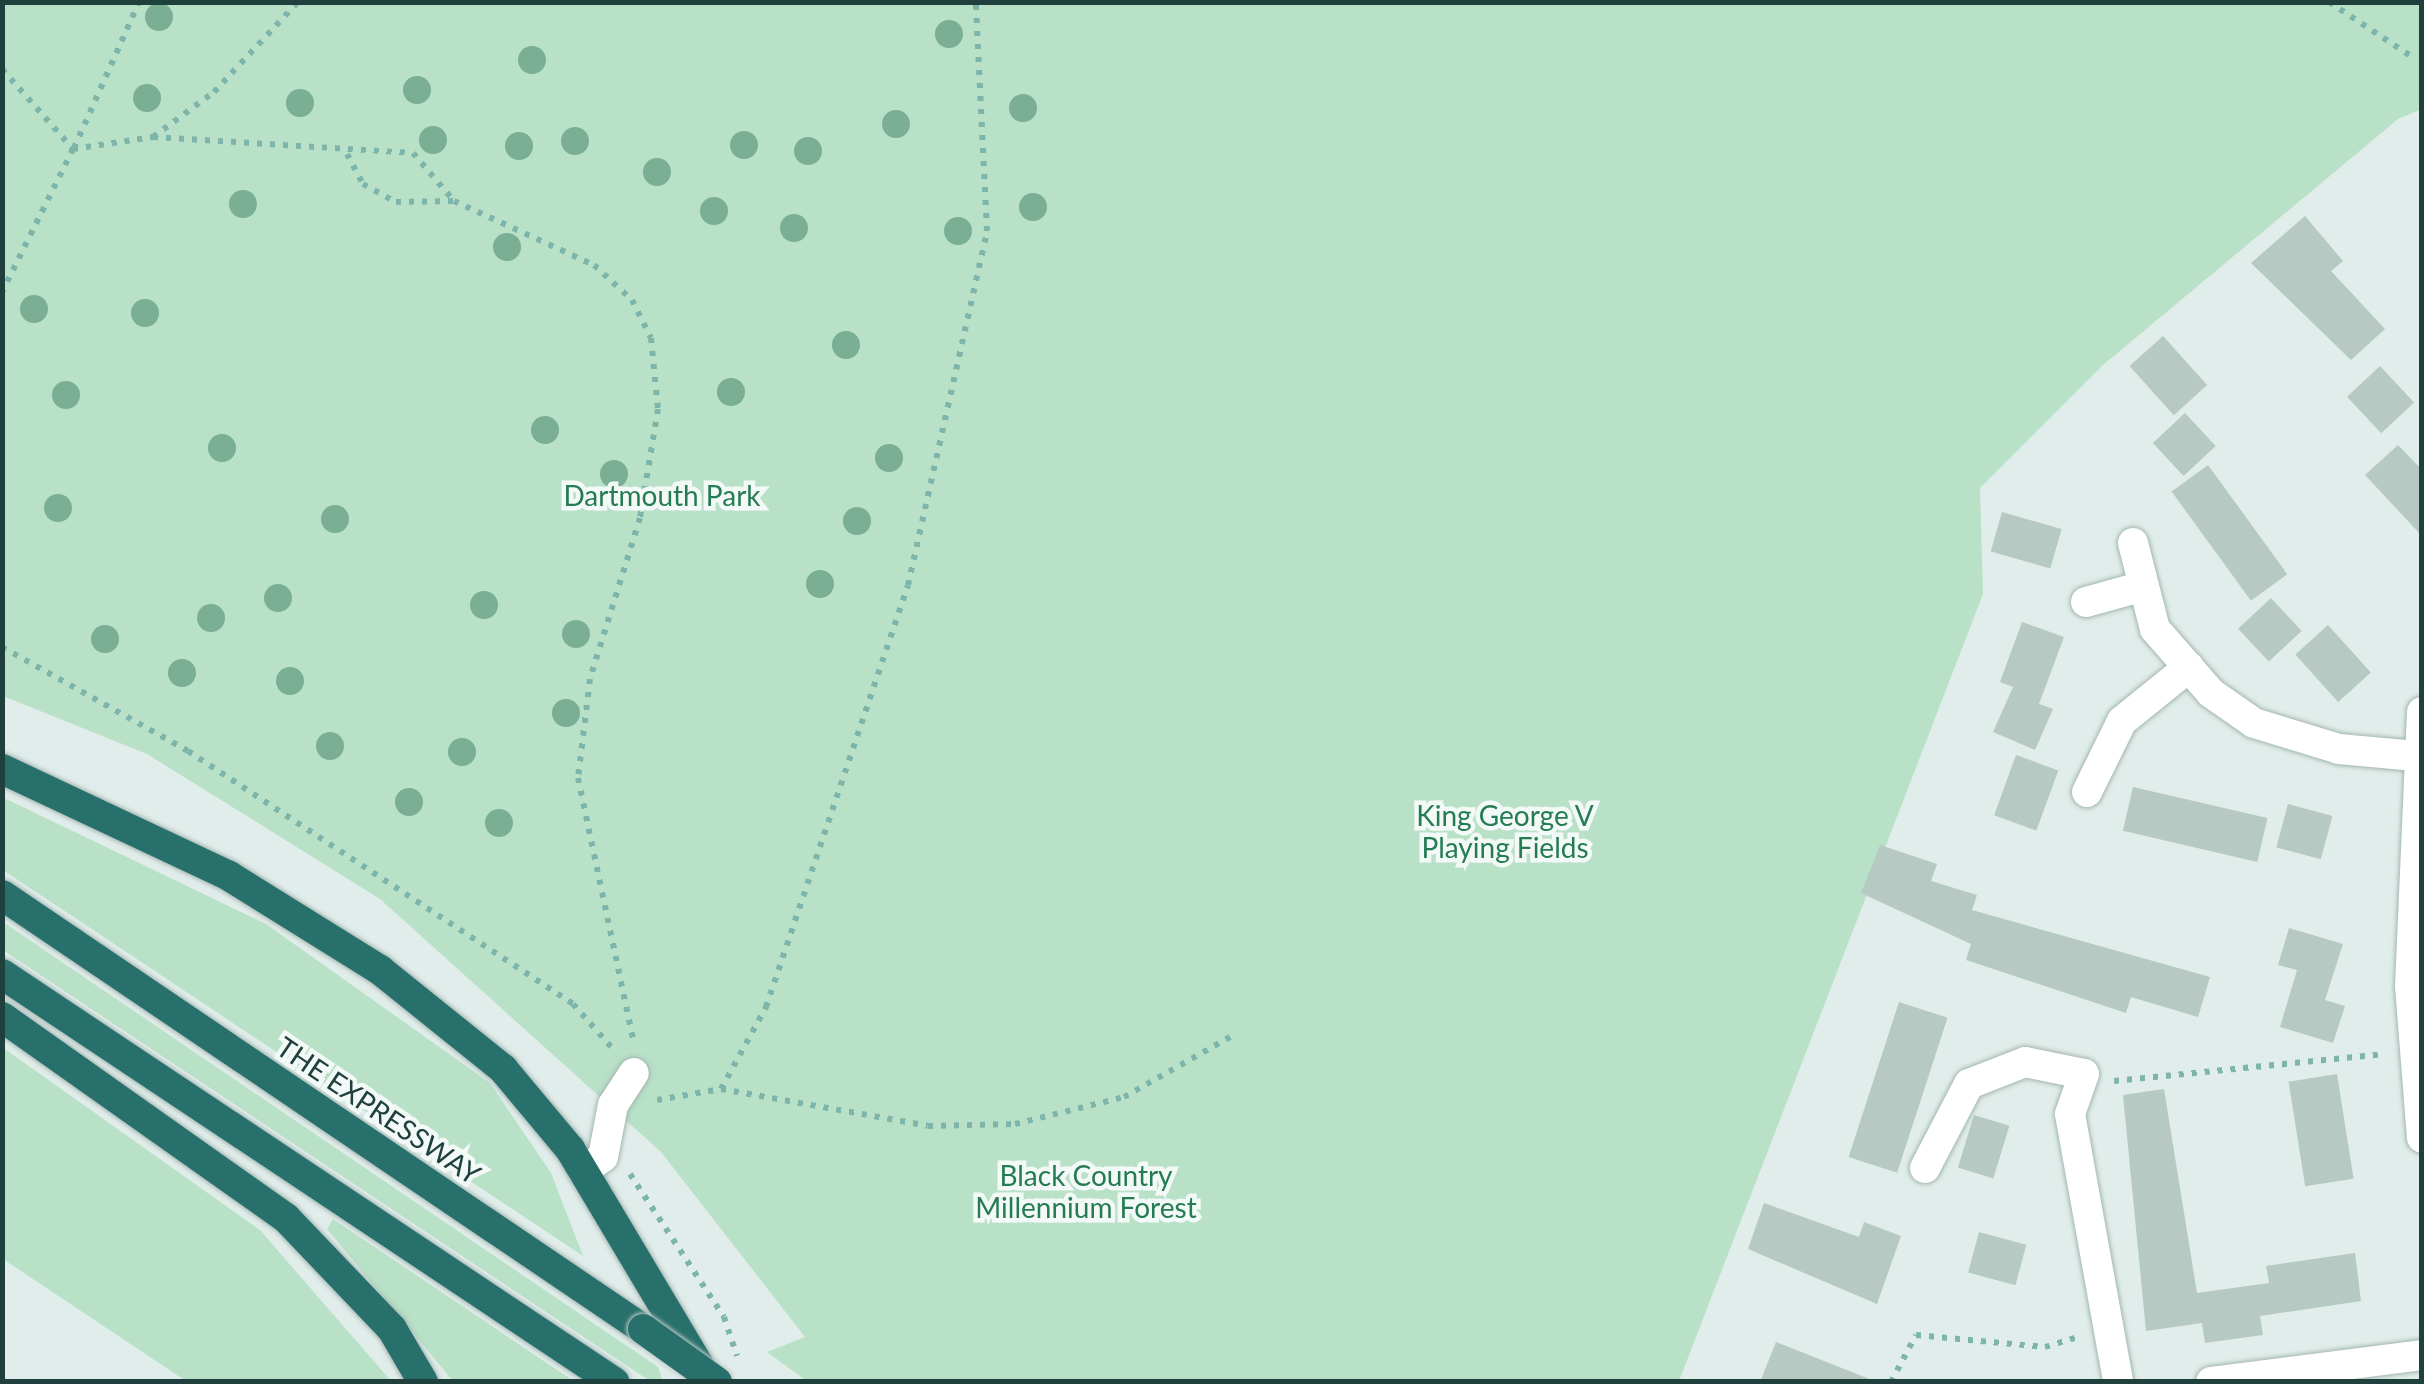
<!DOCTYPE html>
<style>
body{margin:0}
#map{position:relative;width:2424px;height:1384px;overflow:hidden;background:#e1edea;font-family:Lato,sans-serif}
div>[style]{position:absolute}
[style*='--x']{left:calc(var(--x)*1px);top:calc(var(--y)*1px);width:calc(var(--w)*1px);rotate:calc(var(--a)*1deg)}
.green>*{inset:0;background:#b8e1c8}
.building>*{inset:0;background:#b6c9c3;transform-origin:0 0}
.path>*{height:6px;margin-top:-3px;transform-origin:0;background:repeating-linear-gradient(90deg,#7eb5ab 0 5px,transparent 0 13px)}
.roads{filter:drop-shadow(0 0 2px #a3b6b2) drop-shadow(0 0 2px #a3b6b2)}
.minor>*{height:30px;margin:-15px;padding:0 15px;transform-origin:15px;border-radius:15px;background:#fff}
.highway>*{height:30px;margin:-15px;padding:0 15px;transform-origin:15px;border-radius:15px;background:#28706b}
.bridges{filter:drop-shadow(0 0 2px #c0cac8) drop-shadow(0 0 2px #c0cac8)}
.highway-bridge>*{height:30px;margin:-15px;padding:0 15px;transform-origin:15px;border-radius:15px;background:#28706b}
.trees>*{width:28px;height:28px;margin:-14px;border-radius:50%;background:#7aaf96}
span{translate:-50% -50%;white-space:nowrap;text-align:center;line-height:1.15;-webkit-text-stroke:9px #f2f9f7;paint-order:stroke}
.park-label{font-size:28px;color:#257c52}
.street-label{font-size:28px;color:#1f403c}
.frame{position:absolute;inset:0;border:5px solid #1f403c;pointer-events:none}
</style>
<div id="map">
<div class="green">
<div style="clip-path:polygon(2421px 2px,2422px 109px,2398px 119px,2103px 365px,1980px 488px,1983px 594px,1679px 1381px,808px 1382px,767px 1352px,805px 1337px,661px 1152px,380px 899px,147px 754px,3px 696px,2px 3px)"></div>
<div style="clip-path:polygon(2px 797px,266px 924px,490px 1083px,551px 1173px,583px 1256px,3px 870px)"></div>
<div style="clip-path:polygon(3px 922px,658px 1367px,663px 1381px,650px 1381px,3px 950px)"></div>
<div style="clip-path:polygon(2px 1047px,260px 1230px,391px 1381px,186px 1381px,3px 1259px)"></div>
<div style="clip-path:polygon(333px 1219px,560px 1372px,574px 1381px,453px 1381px,327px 1229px)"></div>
</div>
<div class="building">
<div style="clip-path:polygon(2305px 216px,2343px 261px,2331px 271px,2385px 329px,2351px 360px,2251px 263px)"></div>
<div style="left:2163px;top:336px;width:66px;height:45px;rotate:48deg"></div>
<div style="left:2380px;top:366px;width:50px;height:45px;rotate:47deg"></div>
<div style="left:2185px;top:413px;width:45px;height:44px;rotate:47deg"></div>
<div style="clip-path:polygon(2398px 445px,2422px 470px,2422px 536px,2365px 475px)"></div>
<div style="left:2208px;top:465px;width:135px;height:45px;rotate:54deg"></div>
<div style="left:2002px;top:512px;width:62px;height:41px;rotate:16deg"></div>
<div style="left:2271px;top:598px;width:45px;height:45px;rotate:47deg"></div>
<div style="clip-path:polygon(2022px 622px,2064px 637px,2039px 704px,2053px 709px,2035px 750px,1993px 732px,2013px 687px,2000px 682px)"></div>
<div style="left:2328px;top:625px;width:64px;height:44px;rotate:48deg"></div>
<div style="left:2016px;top:755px;width:45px;height:64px;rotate:20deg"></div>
<div style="left:2133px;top:787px;width:138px;height:45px;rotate:13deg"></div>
<div style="left:2288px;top:804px;width:46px;height:45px;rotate:15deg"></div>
<div style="clip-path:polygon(1880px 845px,1937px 864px,1931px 881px,1977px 895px,1972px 910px,2210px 977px,2198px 1017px,2131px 997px,2126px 1013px,1966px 960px,1971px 944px,1861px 893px)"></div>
<div style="clip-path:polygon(2289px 928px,2343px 944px,2325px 1000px,2345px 1006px,2333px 1043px,2280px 1027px,2297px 970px,2278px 965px)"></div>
<div style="left:1899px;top:1002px;width:51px;height:163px;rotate:18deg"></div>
<div style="left:2337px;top:1074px;width:106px;height:49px;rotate:81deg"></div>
<div style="clip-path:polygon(2164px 1089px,2197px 1293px,2269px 1283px,2266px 1266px,2355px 1253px,2361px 1301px,2260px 1316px,2263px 1335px,2205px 1343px,2202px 1323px,2146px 1331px,2123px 1095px)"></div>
<div style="left:1974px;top:1115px;width:37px;height:55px;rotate:17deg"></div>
<div style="clip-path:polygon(1764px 1203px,1859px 1237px,1864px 1222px,1901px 1236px,1877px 1304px,1748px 1249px)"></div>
<div style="left:1979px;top:1232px;width:49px;height:42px;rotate:15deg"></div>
<div style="clip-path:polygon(1776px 1342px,1872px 1380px,1871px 1382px,1760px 1382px)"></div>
</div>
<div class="path">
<div style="--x:2329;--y:2;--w:102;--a:33.4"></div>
<div style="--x:2;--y:69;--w:107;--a:48.4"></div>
<div style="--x:73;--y:149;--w:160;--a:116.4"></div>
<div style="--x:153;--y:137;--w:260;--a:3.5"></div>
<div style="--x:413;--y:153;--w:63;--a:49.5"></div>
<div style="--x:454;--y:201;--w:154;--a:24.6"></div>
<div style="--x:594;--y:265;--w:52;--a:42.6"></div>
<div style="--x:632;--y:300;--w:42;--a:63.4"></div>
<div style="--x:651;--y:338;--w:71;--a:84.4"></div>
<div style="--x:658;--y:409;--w:110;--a:99.4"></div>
<div style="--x:640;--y:518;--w:169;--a:107.3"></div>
<div style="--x:590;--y:679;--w:100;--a:96.9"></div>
<div style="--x:578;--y:778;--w:268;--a:78.1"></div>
<div style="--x:74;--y:148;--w:160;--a:-66"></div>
<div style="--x:73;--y:149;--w:81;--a:-8.5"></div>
<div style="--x:153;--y:137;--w:76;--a:-36.4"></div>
<div style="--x:214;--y:92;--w:123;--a:-47"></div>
<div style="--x:347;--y:154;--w:34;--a:62"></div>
<div style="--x:363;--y:184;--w:38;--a:29"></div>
<div style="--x:396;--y:202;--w:57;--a:-1"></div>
<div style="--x:2;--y:647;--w:213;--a:29.2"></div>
<div style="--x:188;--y:751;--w:461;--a:33.3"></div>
<div style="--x:573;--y:1004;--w:60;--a:48.4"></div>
<div style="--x:2114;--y:1081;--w:270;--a:-5.7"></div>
<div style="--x:721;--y:1089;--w:210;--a:10.1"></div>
<div style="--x:928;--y:1126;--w:87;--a:-1.3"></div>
<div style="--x:1015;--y:1124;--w:112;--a:-13.9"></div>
<div style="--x:1124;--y:1097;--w:122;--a:-29.5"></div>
<div style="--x:657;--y:1100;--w:65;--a:-9.8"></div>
<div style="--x:721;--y:1089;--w:94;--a:-61.2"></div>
<div style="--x:766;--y:1007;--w:445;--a:-71.4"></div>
<div style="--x:908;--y:585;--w:363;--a:-77.4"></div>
<div style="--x:987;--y:231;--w:229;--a:-92.8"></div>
<div style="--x:630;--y:1174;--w:171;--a:56.7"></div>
<div style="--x:724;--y:1317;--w:41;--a:71.6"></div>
<div style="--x:1891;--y:1382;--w:53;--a:-62"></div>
<div style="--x:1916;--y:1335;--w:130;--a:5.3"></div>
<div style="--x:2045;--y:1347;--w:34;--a:-17"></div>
</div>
<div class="roads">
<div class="minor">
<div style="--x:2133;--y:543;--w:89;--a:75.7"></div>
<div style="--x:2155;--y:629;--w:85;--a:48.8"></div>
<div style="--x:2211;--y:693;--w:52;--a:34.9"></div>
<div style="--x:2254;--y:723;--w:89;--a:17"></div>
<div style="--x:2339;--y:749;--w:77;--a:5.2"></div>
<div style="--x:2086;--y:602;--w:60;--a:-15.4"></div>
<div style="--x:2422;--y:712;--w:274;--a:92.5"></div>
<div style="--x:2410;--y:986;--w:152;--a:85.5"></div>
<div style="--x:2087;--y:792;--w:79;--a:-63.8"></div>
<div style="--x:2122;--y:721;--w:86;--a:-38.9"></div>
<div style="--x:1925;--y:1168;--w:95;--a:-62.4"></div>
<div style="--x:1969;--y:1084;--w:60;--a:-21.4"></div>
<div style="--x:2025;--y:1062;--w:60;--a:11.5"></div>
<div style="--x:2084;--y:1074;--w:42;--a:109.3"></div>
<div style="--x:2070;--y:1114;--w:272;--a:79.8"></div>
<div style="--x:583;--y:1171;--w:24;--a:-35"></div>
<div style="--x:603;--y:1157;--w:53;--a:-79.1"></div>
<div style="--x:613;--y:1105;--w:38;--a:-57"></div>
<div style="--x:2211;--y:1382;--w:213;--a:-7.3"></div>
</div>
<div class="highway">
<div style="--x:2;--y:769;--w:251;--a:25.2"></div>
<div style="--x:229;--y:876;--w:178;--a:31.9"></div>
<div style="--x:380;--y:970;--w:158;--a:38.8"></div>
<div style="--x:503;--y:1069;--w:104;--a:50.1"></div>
<div style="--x:570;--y:1149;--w:271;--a:59.2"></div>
<div style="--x:2;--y:895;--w:774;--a:34.1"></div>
<div style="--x:2;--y:974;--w:736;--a:33.69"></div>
<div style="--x:2;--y:1017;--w:348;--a:35.3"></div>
<div style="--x:286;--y:1218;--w:153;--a:46.3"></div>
<div style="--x:392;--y:1329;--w:61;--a:59.7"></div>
</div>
</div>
<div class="bridges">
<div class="highway-bridge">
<div style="--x:643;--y:1329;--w:91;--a:35.6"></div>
</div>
</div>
<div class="trees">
<div style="left:159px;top:17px"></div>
<div style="left:949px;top:34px"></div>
<div style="left:532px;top:60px"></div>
<div style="left:417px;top:90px"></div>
<div style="left:147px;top:98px"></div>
<div style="left:300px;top:103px"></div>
<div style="left:1023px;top:108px"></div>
<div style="left:896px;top:124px"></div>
<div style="left:433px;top:140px"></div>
<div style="left:575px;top:141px"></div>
<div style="left:744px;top:145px"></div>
<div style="left:519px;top:146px"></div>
<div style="left:808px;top:151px"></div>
<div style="left:657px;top:172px"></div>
<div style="left:243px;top:204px"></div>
<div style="left:1033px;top:207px"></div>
<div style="left:714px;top:211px"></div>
<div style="left:794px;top:228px"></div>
<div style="left:958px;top:231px"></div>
<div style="left:507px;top:247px"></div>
<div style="left:34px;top:309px"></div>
<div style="left:145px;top:313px"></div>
<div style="left:846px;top:345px"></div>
<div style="left:731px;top:392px"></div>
<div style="left:66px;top:395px"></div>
<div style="left:545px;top:430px"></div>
<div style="left:222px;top:448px"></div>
<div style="left:889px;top:458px"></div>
<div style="left:614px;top:474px"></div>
<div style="left:58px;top:508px"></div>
<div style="left:335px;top:519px"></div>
<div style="left:857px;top:521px"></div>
<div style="left:820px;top:584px"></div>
<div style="left:278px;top:598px"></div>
<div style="left:484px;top:605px"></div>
<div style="left:211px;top:618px"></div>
<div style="left:576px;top:634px"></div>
<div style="left:105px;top:639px"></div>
<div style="left:182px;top:673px"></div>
<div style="left:290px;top:681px"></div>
<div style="left:566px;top:713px"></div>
<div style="left:330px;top:746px"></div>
<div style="left:462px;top:752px"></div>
<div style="left:409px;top:802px"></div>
<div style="left:499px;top:823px"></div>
</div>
<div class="park-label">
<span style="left:662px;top:495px">Dartmouth Park</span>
<span style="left:1505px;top:831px">King George V<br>Playing Fields</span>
<span style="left:1086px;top:1191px">Black Country<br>Millennium Forest</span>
</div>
<div class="street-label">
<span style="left:379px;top:1110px;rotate:34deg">THE EXPRESSWAY</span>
</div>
<div class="frame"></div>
</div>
